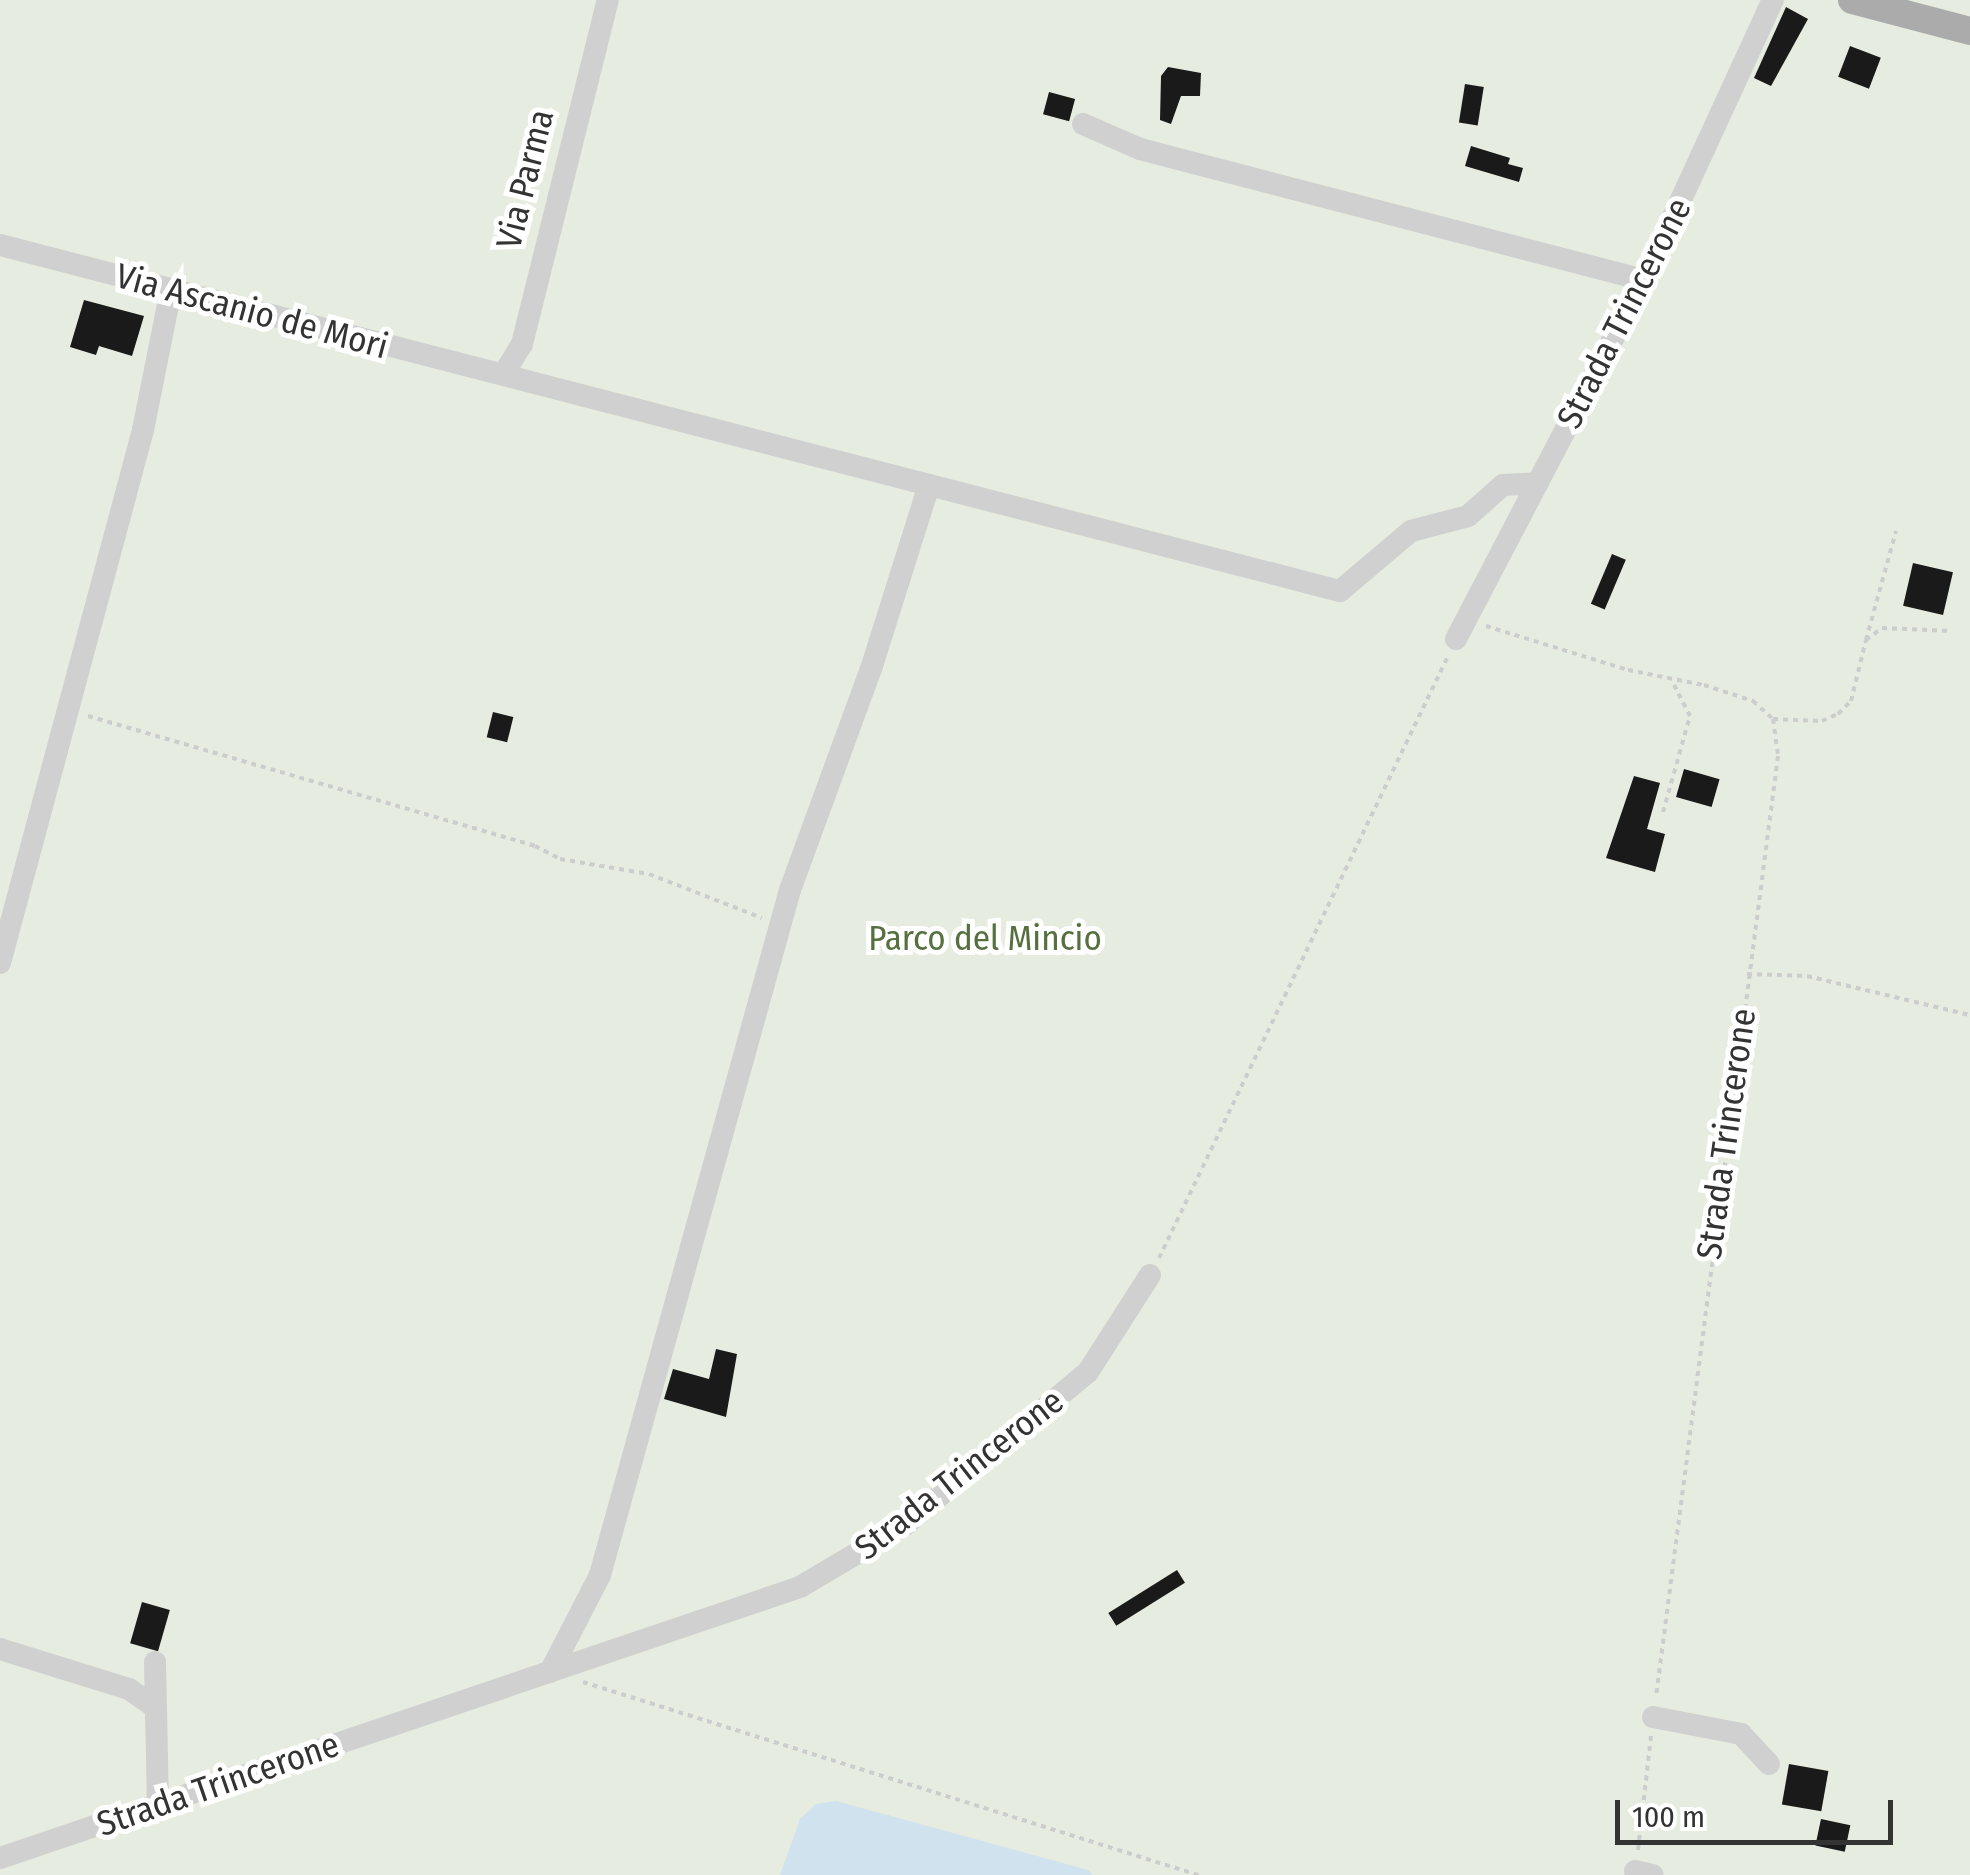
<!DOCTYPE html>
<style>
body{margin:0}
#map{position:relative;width:1970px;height:1875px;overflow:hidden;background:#fff;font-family:"Fira Sans Condensed",sans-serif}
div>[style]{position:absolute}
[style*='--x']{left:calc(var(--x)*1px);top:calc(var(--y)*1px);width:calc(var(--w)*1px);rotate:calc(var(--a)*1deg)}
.green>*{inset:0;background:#e6ecdf;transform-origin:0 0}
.water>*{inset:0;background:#cfe2ee}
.building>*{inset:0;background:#1a1a1a;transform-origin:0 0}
.path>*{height:4px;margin-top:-2px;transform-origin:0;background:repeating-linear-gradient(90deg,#cdcdcd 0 5px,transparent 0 10px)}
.minor>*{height:22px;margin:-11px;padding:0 11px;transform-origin:11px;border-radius:11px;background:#d0d0d0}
.major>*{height:28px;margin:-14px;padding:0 14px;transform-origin:14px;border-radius:14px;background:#ababab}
span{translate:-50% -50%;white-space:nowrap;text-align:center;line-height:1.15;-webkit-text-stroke:10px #fff;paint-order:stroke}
.street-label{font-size:35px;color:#333}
.park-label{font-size:35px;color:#56703f}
.scale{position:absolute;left:1615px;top:1800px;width:278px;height:45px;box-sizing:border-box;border:5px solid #333;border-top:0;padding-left:12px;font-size:30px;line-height:35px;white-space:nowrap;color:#333;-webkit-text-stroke:8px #fff;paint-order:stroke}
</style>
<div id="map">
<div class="green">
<div style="left:0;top:0;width:1970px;height:1875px"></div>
</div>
<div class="water">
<div style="clip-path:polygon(836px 1801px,1088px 1870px,1093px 1875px,780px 1875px,800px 1819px,816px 1804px)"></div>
</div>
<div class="building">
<div style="clip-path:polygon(1786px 7px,1808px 19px,1771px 86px,1754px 78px)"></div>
<div style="left:1850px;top:46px;width:33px;height:33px;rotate:21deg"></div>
<div style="clip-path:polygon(1168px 67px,1201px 73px,1200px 96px,1181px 96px,1171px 124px,1160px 120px,1161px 76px)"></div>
<div style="left:1465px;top:84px;width:19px;height:39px;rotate:9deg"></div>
<div style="left:1049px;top:92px;width:27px;height:23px;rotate:15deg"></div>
<div style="clip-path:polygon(1471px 146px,1510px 158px,1508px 164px,1523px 168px,1519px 182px,1465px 166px)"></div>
<div style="clip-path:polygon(84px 300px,144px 316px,132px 356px,99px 346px,96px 355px,70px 347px)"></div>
<div style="left:1612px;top:554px;width:15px;height:54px;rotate:23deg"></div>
<div style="left:1913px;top:563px;width:41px;height:44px;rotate:13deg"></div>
<div style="left:493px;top:712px;width:21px;height:26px;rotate:14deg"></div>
<div style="left:1684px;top:769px;width:37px;height:29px;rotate:16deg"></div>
<div style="clip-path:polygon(1634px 776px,1660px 783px,1647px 829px,1665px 834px,1655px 872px,1606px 858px)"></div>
<div style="clip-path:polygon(716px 1349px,737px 1354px,726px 1417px,664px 1399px,673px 1369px,709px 1379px)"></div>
<div style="left:1177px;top:1570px;width:15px;height:81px;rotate:58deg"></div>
<div style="left:142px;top:1602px;width:29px;height:43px;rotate:16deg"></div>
<div style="left:1789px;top:1764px;width:40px;height:41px;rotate:10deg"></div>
<div style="left:1821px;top:1819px;width:30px;height:27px;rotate:12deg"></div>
</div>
<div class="path">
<div style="--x:1486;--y:626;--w:149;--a:17.2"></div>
<div style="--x:1628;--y:670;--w:77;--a:11.2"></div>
<div style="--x:1704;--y:685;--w:52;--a:18.1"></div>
<div style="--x:1753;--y:701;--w:27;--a:42"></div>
<div style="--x:1773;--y:719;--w:37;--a:82"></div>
<div style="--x:1778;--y:756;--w:948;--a:97.39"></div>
<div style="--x:1866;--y:640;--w:113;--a:-74.6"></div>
<div style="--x:88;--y:716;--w:466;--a:16.2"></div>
<div style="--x:535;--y:846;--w:28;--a:27"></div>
<div style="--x:560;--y:859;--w:90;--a:9.6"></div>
<div style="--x:649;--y:874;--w:121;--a:21.3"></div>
<div style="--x:1773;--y:719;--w:49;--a:2.3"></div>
<div style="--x:1822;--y:721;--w:17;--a:-24"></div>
<div style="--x:1838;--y:714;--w:18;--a:-45"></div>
<div style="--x:1851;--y:701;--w:63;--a:-76.2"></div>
<div style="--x:1866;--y:640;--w:20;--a:-37"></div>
<div style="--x:1882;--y:628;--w:70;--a:2.5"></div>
<div style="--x:1663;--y:812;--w:100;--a:-74.3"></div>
<div style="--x:1690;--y:716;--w:39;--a:-117"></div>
<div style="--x:1747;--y:974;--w:60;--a:1.9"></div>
<div style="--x:1807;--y:976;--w:168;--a:13.5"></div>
<div style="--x:1159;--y:1258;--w:666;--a:-64.36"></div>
<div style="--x:583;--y:1682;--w:645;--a:17.42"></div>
<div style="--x:1638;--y:1850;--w:115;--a:-83.5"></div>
</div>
<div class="minor">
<div style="--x:1083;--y:124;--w:62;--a:23.7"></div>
<div style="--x:1140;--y:149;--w:521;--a:14.57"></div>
<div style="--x:0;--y:245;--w:1384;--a:14.48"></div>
<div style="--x:1340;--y:591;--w:93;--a:-40.2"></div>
<div style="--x:1411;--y:531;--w:59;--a:-14.7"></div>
<div style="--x:1468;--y:516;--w:47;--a:-41.5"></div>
<div style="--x:1503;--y:485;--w:35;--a:-3"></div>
<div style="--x:504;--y:373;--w:34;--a:-58"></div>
<div style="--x:522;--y:344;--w:355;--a:-76"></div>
<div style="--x:1456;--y:639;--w:405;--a:-62.4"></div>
<div style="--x:1644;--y:280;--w:308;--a:-65.3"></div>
<div style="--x:0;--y:963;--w:552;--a:-74.98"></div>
<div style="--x:143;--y:430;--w:143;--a:-78.7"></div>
<div style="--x:0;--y:1649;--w:135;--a:17.2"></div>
<div style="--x:129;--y:1689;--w:33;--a:35"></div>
<div style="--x:155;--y:1662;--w:143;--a:88.8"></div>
<div style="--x:550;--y:1672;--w:109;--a:-62.7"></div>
<div style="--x:600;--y:1575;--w:711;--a:-74.5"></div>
<div style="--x:790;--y:890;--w:235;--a:-69.9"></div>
<div style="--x:871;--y:669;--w:193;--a:-72.5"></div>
<div style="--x:1653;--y:1717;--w:90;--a:10.9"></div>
<div style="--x:1741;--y:1734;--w:41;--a:47"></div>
<div style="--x:0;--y:1858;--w:845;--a:-18.71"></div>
<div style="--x:800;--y:1587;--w:123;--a:-30.7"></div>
<div style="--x:906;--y:1524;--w:237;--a:-39.9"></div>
<div style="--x:1088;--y:1372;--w:115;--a:-57.4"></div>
<div style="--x:1635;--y:1871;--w:18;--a:13"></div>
</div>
<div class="major">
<div style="--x:1852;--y:0;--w:122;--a:14.7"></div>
</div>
<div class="street-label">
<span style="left:525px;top:179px;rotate:-76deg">Via Parma</span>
<span style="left:252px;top:311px;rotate:15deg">Via Ascanio de Mori</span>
<span style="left:1624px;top:313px;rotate:-63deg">Strada Trincerone</span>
<span style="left:1726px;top:1134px;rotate:-82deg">Strada Trincerone</span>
<span style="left:959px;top:1474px;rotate:-38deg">Strada Trincerone</span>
<span style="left:218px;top:1784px;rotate:-19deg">Strada Trincerone</span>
</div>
<div class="park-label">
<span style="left:985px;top:938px">Parco del Mincio</span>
</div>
<div class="scale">100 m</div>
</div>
